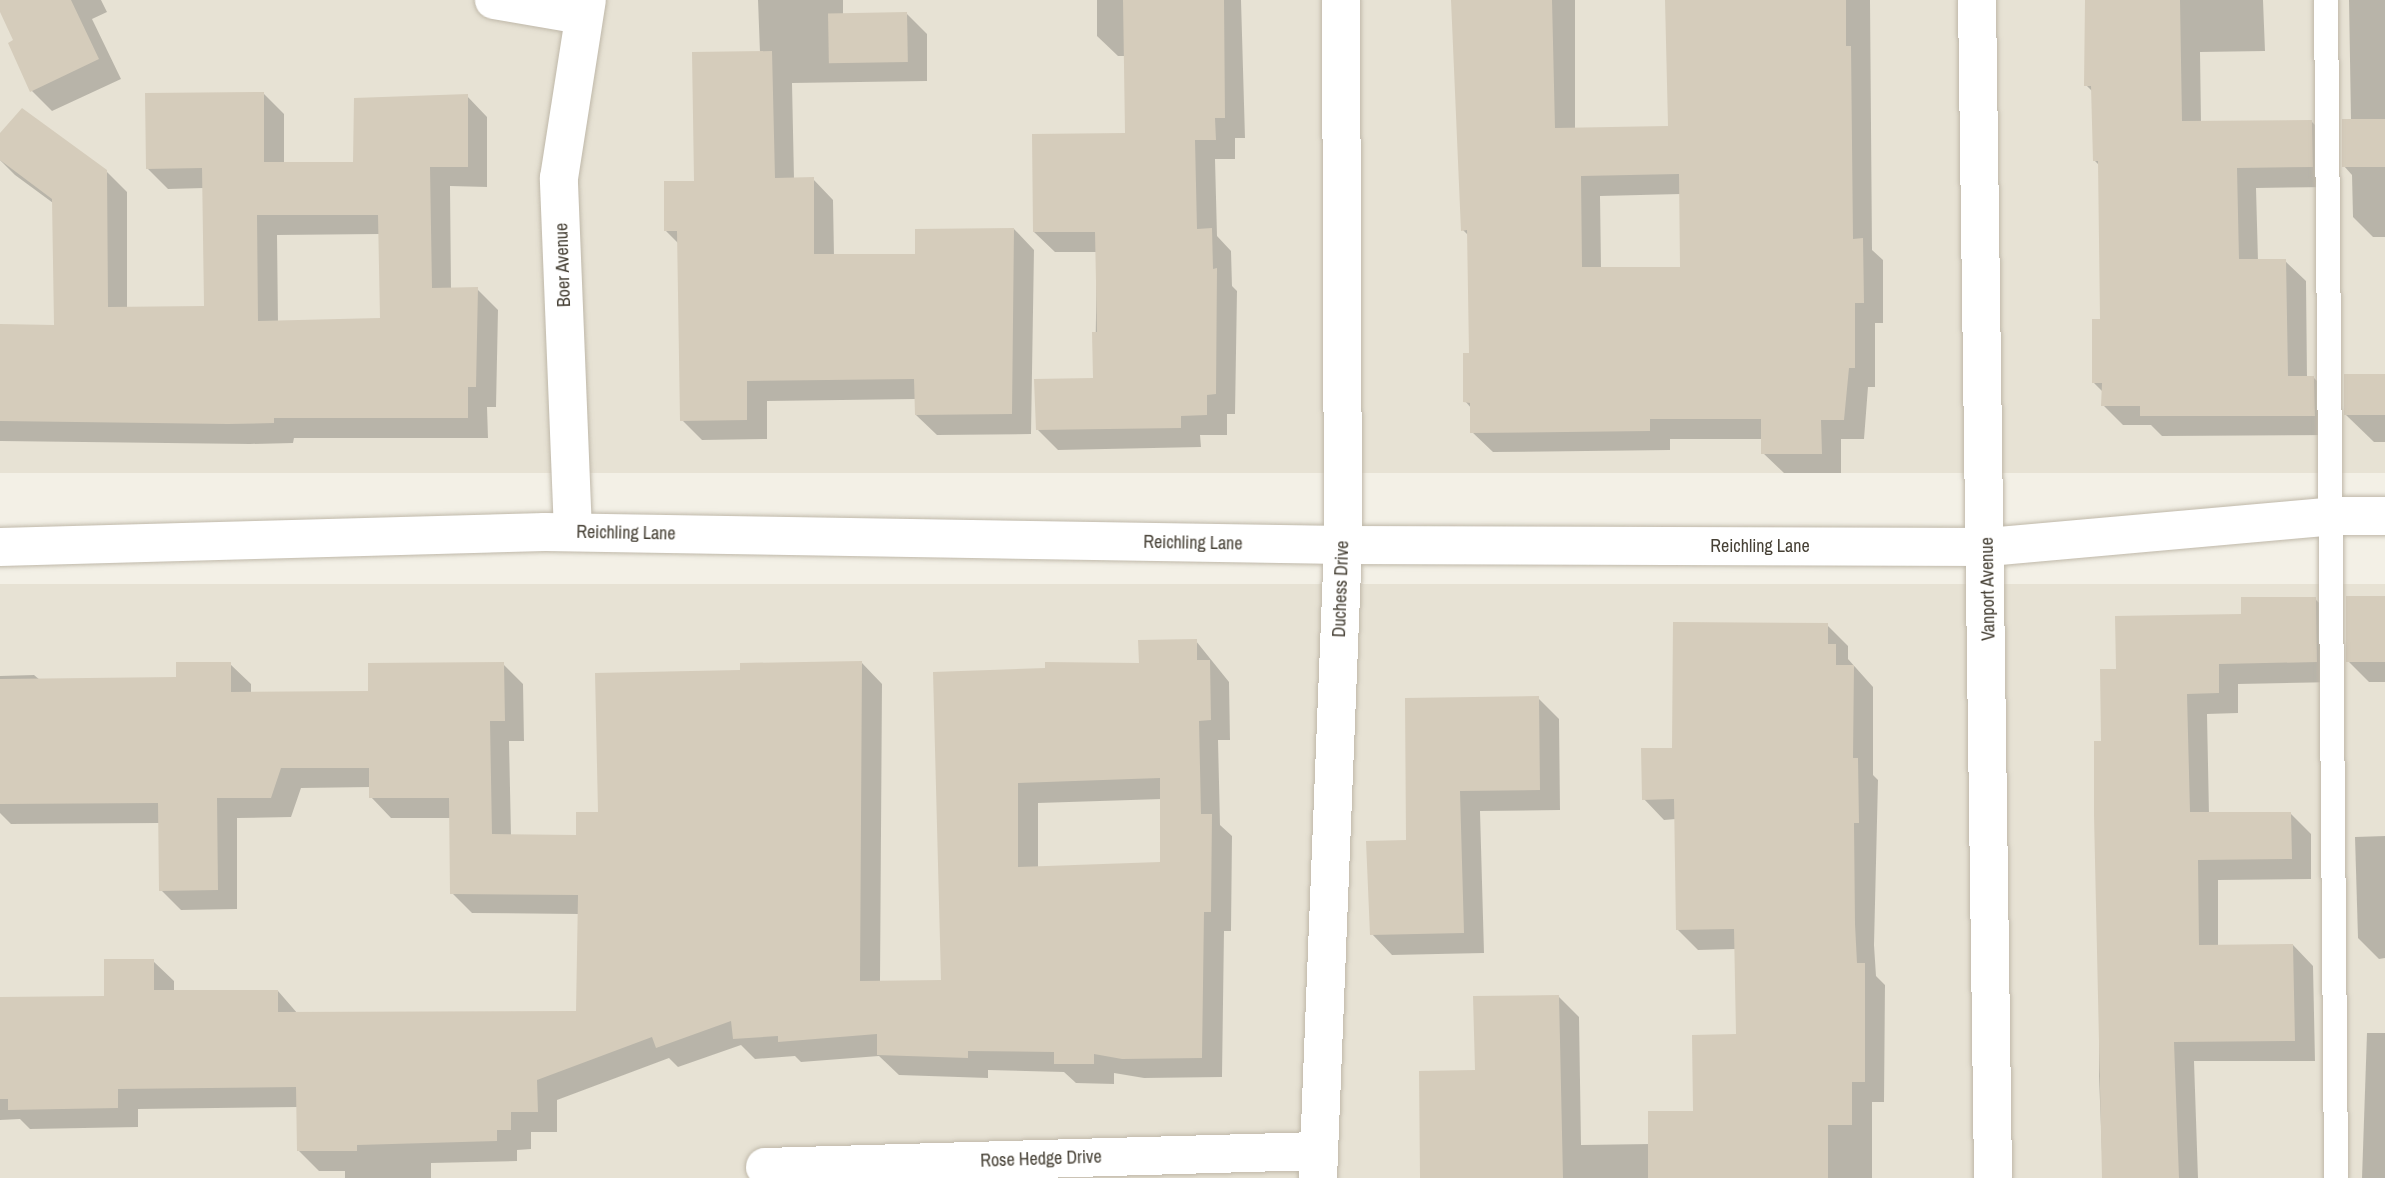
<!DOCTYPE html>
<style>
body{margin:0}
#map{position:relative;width:2385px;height:1178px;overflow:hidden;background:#f3f0e6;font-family:"Archivo Narrow",sans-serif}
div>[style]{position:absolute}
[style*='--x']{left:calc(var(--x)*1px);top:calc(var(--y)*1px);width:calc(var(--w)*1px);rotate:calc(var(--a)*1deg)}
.residential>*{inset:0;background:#e7e2d4;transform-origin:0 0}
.shadow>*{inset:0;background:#0003}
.building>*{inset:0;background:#d5ccbb;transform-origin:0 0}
.roads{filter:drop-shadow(0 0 2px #bfb8a9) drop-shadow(0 0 2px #bfb8a9)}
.lane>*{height:24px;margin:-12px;padding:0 12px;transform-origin:12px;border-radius:12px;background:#fff}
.street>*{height:38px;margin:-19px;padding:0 19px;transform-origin:19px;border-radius:19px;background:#fff}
span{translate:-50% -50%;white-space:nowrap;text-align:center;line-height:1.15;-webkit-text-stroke:5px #fff;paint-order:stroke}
.street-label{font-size:18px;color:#464035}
</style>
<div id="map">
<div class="residential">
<div style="left:0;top:0;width:2385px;height:473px"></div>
<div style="left:2385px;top:584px;width:594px;height:2385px;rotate:90deg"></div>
</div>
<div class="shadow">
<div style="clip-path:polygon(0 0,101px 0,107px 12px,92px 19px,121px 79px,52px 111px,32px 91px)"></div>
<div style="clip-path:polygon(758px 0,843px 0,843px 15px,906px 13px,927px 34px,927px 81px,792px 83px,794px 179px,813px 179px,833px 200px,834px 256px,917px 255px,1014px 229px,1034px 250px,1031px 434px,937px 435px,916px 415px,916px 399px,767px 401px,767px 439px,702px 440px,682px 420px,679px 244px,666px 231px,696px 182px,760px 53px)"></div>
<div style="clip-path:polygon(1097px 0,1241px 0,1245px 138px,1235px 138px,1235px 159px,1215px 159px,1217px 236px,1231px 251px,1232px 286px,1237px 291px,1235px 414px,1227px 414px,1227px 435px,1200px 435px,1201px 447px,1058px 450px,1037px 429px,1095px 380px,1097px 252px,1055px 252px,1034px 232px,1126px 134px,1125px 56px,1118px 56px,1097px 36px)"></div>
<div style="clip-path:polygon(evenodd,1453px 0,1575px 0,1575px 130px,1670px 128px,1666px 0,1870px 0,1872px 250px,1883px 260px,1883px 323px,1875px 323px,1875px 387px,1868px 387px,1864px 439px,1841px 439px,1841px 473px,1784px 473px,1763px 453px,1763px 439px,1670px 439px,1670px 450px,1493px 452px,1472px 432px,1472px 409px,1465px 401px,1471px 355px,1469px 236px,1463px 230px,1453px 0,1681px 194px,1682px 268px,1601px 268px,1600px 196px,1681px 194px)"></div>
<div style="clip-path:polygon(2085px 0,2263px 0,2265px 51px,2200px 52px,2201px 123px,2311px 121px,2332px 142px,2332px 187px,2256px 188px,2258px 261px,2285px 261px,2306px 281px,2307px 378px,2314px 378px,2334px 398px,2334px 435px,2162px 436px,2151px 425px,2123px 425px,2103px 405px,2103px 392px,2094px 383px,2102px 321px,2100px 166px,2095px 161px,2093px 92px,2086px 85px)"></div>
<div style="clip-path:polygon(2349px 0,2385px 0,2385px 237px,2373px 237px,2353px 217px,2352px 175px,2344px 166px,2351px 121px)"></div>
<div style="clip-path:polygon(evenodd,264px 94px,284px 114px,284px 164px,355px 164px,467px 96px,487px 117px,487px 187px,450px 186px,451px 289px,477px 289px,498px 310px,496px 407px,487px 407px,488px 438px,294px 438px,293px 443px,250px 444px,0 441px,0 326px,56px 326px,98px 236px,15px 175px,0 160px,0 147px,106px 171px,127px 192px,127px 308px,206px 308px,204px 188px,168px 189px,147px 168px,264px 94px,380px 234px,382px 320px,278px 323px,277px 235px,380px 234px)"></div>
<div style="clip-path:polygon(2385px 376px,2385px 442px,2374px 442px,2346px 415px)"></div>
<div style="clip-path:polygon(2385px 598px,2385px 682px,2369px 682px,2348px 661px)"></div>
<div style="clip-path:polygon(2315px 599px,2336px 619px,2336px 682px,2238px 684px,2238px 713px,2207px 714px,2209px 814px,2291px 814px,2311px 834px,2311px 879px,2218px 880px,2218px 947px,2293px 945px,2313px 966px,2315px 1061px,2194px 1061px,2198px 1178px,2103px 1178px,2099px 1076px,2103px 742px,2118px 671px,2243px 616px)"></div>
<div style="clip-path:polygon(1827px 625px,1848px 646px,1848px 659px,1873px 687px,1873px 775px,1878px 780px,1874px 945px,1876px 976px,1885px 985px,1884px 1102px,1872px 1102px,1872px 1178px,1423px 1178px,1476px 1072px,1559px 997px,1579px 1017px,1581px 1145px,1650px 1144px,1695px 1112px,1738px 1036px,1736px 949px,1698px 950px,1677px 929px,1676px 819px,1664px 820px,1644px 799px,1674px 750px)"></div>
<div style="clip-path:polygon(evenodd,1196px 641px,1229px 682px,1230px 740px,1218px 740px,1220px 825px,1232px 836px,1231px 931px,1224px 931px,1222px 1077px,1144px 1078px,1114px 1073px,1114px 1084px,1076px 1083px,1064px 1072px,988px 1070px,988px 1078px,899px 1075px,879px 1056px,801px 1062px,795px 1056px,755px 1059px,741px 1045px,678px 1067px,669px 1058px,557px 1100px,557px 1132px,531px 1132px,531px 1149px,517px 1150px,517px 1161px,431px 1163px,431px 1178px,345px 1178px,345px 1171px,319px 1171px,299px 1151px,298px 1107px,138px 1109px,138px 1127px,30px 1129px,20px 1119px,0 1120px,0 999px,105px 998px,153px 961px,174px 981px,174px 992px,278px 991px,298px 1014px,578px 1012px,579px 914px,472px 913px,452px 893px,451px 818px,391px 818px,371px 797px,371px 787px,301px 788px,291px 817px,237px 818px,237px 909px,181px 910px,161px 890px,160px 823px,11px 824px,0 813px,0 676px,34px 675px,40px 680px,177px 679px,230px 664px,251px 684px,251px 693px,370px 693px,503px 664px,523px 684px,524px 741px,509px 741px,511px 836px,578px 837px,742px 672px,862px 663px,882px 684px,880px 983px,943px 982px,935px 674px,1140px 665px,1196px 641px,1162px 799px,1162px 864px,1038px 868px,1038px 803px,1162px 799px)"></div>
<div style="clip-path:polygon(1538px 698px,1559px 719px,1560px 810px,1480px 811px,1484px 953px,1392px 955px,1372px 934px,1408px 842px)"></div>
<div style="clip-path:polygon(2385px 836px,2385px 958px,2379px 959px,2358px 938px,2355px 837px)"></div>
<div style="clip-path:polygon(2367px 1033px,2385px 1033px,2385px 1178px,2362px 1178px)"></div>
</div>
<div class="building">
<div style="clip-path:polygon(0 0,71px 0,99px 59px,30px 92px,8px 43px,13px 40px,0 12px)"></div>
<div style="clip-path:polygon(1123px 0,1224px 0,1225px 118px,1215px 118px,1216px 140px,1195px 140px,1197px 229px,1212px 228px,1213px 269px,1217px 268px,1216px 394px,1207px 395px,1207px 415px,1181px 416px,1181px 428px,1036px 430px,1034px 379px,1093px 378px,1092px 332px,1097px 332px,1095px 232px,1033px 232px,1032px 134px,1125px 133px)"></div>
<div style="clip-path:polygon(evenodd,1451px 0,1552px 0,1555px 128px,1668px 126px,1665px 0,1846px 0,1846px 46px,1851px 46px,1853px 239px,1863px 238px,1864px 303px,1855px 303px,1855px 368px,1849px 368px,1844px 420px,1821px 420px,1822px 454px,1761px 454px,1761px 419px,1650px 419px,1650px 431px,1470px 433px,1470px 403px,1463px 402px,1463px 353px,1469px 353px,1467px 230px,1461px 231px,1451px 0,1679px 174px,1680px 267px,1582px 267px,1581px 176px,1679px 174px)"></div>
<div style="clip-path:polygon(2085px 0,2180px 0,2182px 121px,2312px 120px,2313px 167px,2237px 168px,2239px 259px,2286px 259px,2288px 376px,2314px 376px,2315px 416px,2140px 416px,2140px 406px,2101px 406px,2102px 383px,2092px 383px,2092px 319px,2100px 319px,2098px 161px,2093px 161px,2091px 86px,2084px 86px)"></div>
<div style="left:907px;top:12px;width:50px;height:79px;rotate:89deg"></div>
<div style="clip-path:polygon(772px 51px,775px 178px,814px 177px,814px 254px,915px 254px,915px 229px,1014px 228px,1012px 414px,915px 415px,914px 379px,747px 381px,747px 420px,680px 421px,677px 231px,664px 231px,664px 181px,694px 181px,692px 52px)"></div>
<div style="clip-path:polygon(evenodd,264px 92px,264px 162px,353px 162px,354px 98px,468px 94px,468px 167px,430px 167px,432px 288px,478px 287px,476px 387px,468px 387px,468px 418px,274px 418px,274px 423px,228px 424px,0 421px,0 324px,54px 325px,52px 199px,0 160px,0 133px,22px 108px,107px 170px,108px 307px,204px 306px,202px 168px,146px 169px,145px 93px,264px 92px,257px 215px,378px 215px,380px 318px,258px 321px,257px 215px)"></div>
<div style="left:2342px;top:119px;width:43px;height:48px"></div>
<div style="left:2385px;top:374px;width:41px;height:41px;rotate:90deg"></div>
<div style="left:2385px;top:596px;width:66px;height:39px;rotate:90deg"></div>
<div style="clip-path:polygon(2241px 597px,2316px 597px,2317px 662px,2219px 664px,2219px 693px,2187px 694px,2190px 812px,2291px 812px,2292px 859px,2198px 860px,2199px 945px,2293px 944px,2295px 1041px,2174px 1042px,2179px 1178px,2102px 1178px,2094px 815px,2094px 741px,2101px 741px,2100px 669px,2116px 669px,2115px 616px,2241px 614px)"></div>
<div style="clip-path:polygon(1673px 622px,1828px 623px,1828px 644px,1836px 644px,1836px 665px,1854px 665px,1853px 758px,1858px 758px,1859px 823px,1854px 823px,1855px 924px,1857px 963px,1865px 963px,1865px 1082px,1852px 1082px,1852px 1125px,1828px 1125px,1828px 1178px,1648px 1178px,1648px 1111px,1693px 1111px,1692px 1035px,1736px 1034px,1734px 929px,1676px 930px,1674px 799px,1642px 800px,1641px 748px,1672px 748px)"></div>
<div style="clip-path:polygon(evenodd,1197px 639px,1197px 660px,1210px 660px,1211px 720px,1199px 721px,1201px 814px,1212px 814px,1211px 912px,1204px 912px,1202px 1058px,1122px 1059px,1094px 1054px,1094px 1064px,1054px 1064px,1054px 1052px,968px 1051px,968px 1058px,877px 1055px,877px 1034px,778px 1042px,778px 1036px,733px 1039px,731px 1021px,656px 1048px,652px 1037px,537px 1080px,538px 1112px,511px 1112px,511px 1130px,497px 1130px,497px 1141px,357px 1145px,357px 1151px,297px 1151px,296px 1087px,118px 1089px,118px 1108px,8px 1110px,8px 1099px,0 1099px,0 997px,104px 996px,104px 959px,154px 959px,154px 990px,278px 990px,278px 1012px,576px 1011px,578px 895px,450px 894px,449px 798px,369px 798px,369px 768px,281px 768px,271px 798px,217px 798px,218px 890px,159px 891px,158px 803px,0 804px,0 679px,176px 677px,176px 662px,231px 662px,231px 692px,368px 691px,368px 663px,504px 662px,505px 721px,490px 721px,492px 834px,576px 835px,576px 812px,598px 812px,595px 673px,740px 670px,740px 663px,862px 661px,860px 981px,941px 980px,933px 672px,1045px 668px,1045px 662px,1139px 663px,1138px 640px,1197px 639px,1160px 778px,1160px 862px,1018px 867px,1018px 783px,1160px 778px)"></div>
<div style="clip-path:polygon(1539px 696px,1540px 790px,1460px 791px,1464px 933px,1370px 935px,1366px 841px,1406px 840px,1405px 698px)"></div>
<div style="clip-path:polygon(1559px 995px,1563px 1178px,1420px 1178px,1419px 1071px,1475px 1070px,1473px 996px)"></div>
</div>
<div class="roads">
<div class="lane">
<div style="--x:2326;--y:0;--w:1178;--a:89.51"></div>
</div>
<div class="street">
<div style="--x:494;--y:0;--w:89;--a:9.7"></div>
<div style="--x:1977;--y:0;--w:1178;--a:89.22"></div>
<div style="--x:573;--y:532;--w:354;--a:-92.3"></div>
<div style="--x:559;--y:178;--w:180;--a:-81.1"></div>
<div style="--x:0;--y:547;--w:545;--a:-1.58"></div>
<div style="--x:545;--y:532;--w:798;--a:0.93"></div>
<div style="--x:1343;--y:545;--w:645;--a:0.18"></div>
<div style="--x:1988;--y:547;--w:345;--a:-5.1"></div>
<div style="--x:2332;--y:516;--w:53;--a:0"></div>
<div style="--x:765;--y:1167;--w:552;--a:-1.66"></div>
<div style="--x:1318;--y:1178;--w:633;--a:-87.74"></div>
<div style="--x:1343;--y:545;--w:545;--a:-90.21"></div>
</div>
</div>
<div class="street-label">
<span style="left:563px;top:265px;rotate:-92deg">Boer Avenue</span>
<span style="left:626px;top:533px;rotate:1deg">Reichling Lane</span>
<span style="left:1193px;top:543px;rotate:1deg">Reichling Lane</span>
<span style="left:1760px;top:546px">Reichling Lane</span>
<span style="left:1341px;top:589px;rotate:-88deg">Duchess Drive</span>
<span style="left:1988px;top:589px;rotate:-91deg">Vanport Avenue</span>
<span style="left:1041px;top:1159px;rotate:-2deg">Rose Hedge Drive</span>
</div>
</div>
